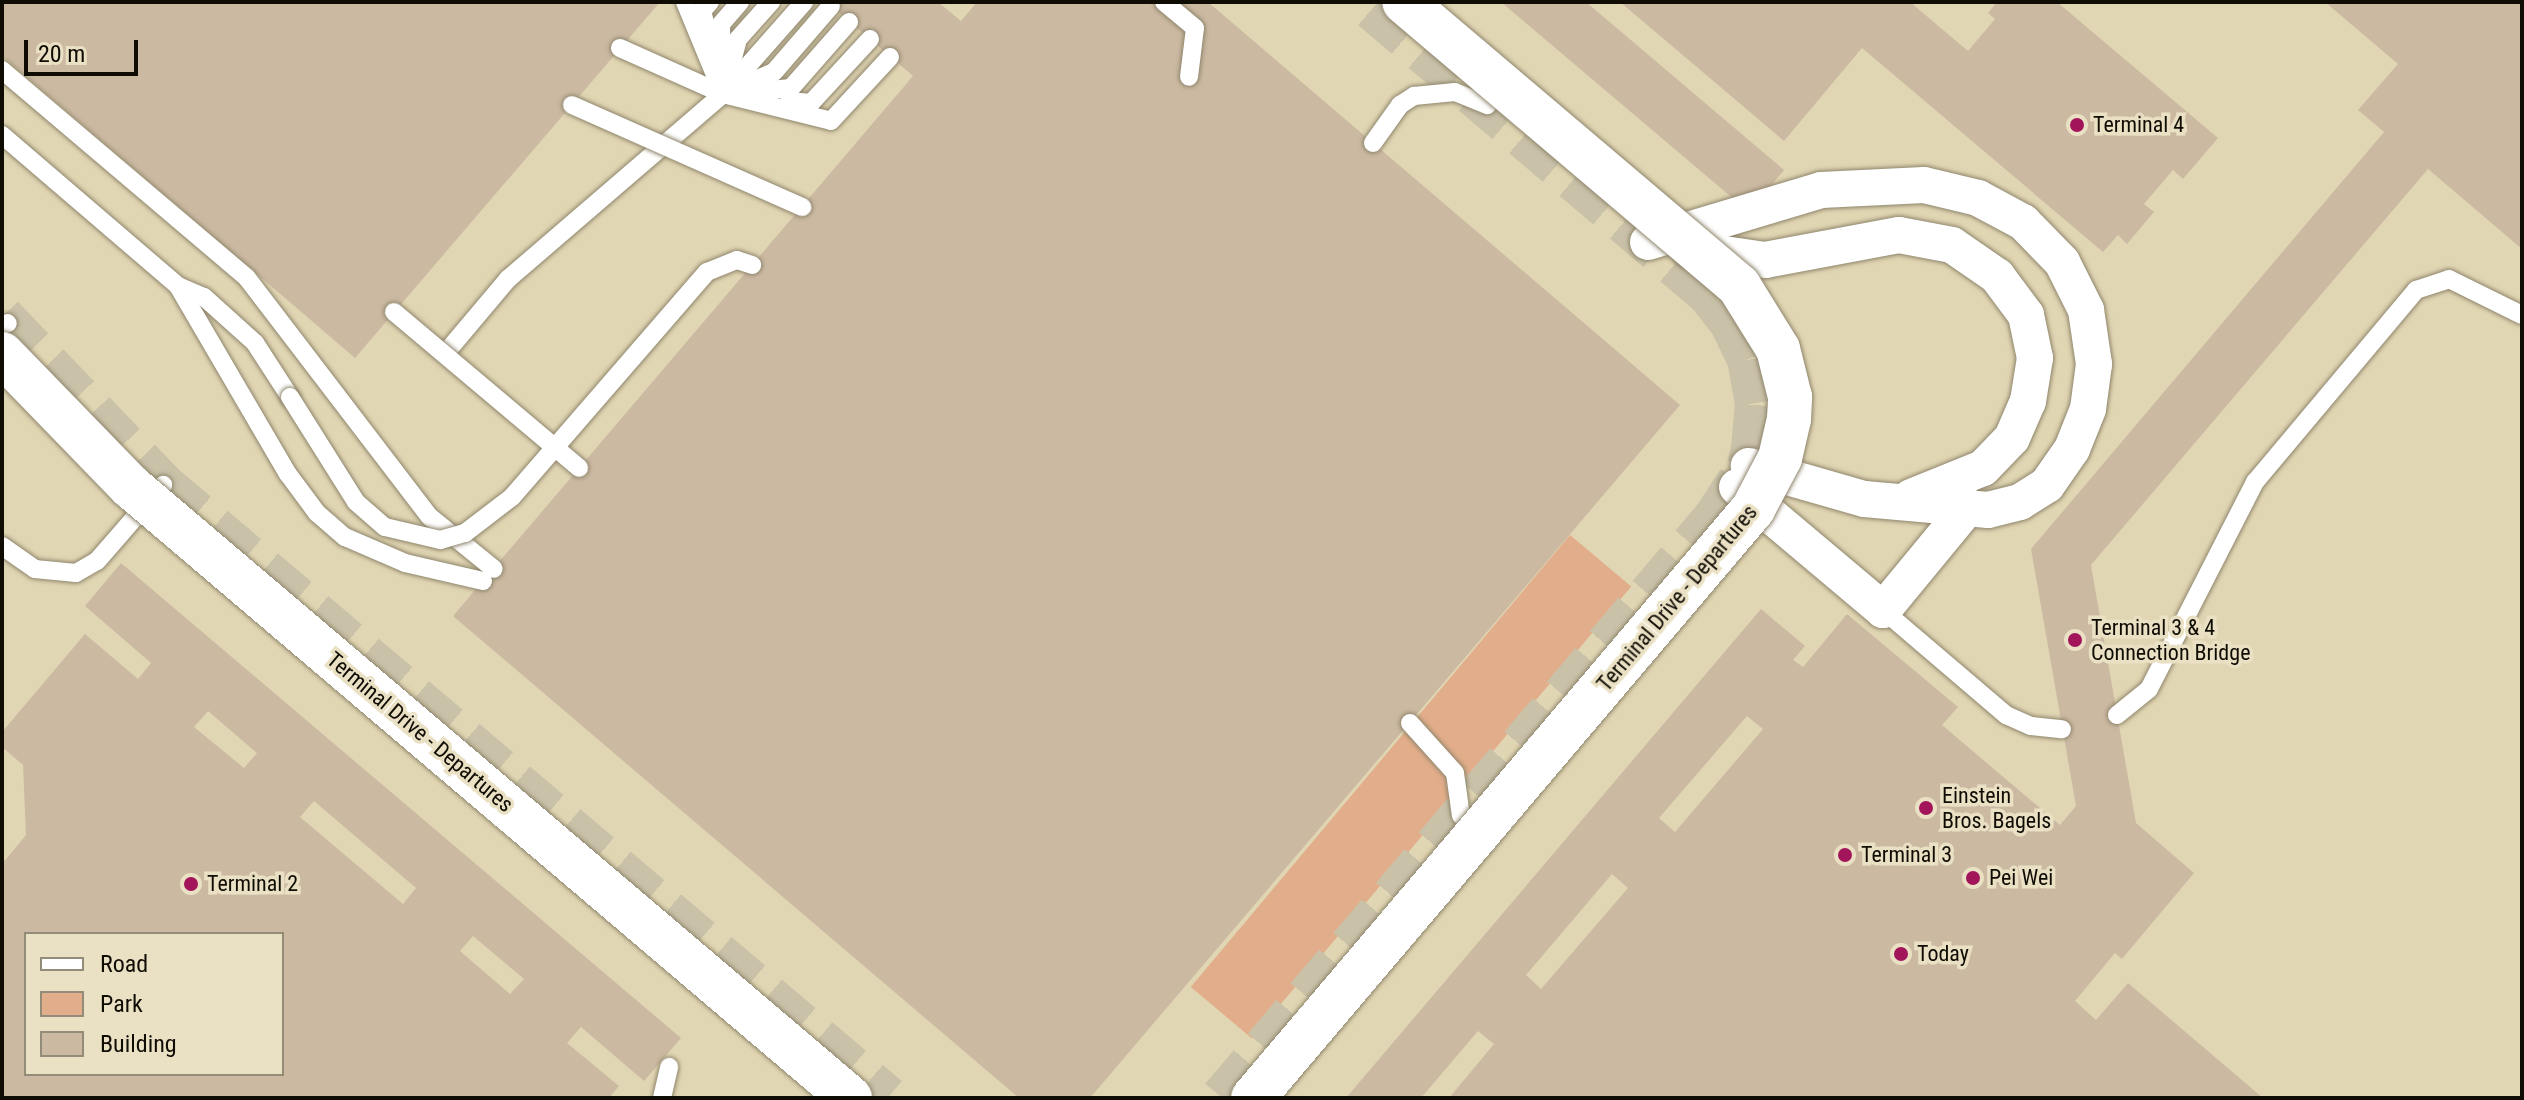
<!DOCTYPE html>
<style>
body{margin:0}
#map{position:relative;width:2524px;height:1100px;overflow:hidden;background:#eae1c5;font-family:"Roboto Condensed",sans-serif}
div>[style]{position:absolute}
[style*='--x']{left:calc(var(--x)*1px);top:calc(var(--y)*1px);width:calc(var(--w)*1px);rotate:calc(var(--a)*1deg)}
.built>*{inset:0;background:#e1d6b3}
.green>*{inset:0;background:#e2ad8a;transform-origin:0 0}
.building>*{inset:0;background:#ccb9a2}
.secondary-tunnel>*{height:44px;margin-top:-22px;transform-origin:0;background:repeating-linear-gradient(90deg,#c9c1a8 0 44px,transparent 0 66px)}
.roads{filter:drop-shadow(0 0 2px #8f866d) drop-shadow(0 0 2px #8f866d)}
.lane>*{height:18px;margin:-9px;padding:0 9px;transform-origin:9px;border-radius:9px;background:#fff}
.street>*{height:36px;margin:-18px;padding:0 18px;transform-origin:18px;border-radius:18px;background:#fff}
.bridges{filter:drop-shadow(0 0 2px #8f866d) drop-shadow(0 0 2px #8f866d)}
.lane-bridge>*{height:18px;margin:-9px;padding:0 9px;transform-origin:9px;border-radius:9px;background:#fff}
.secondary-bridge>*{height:44px;margin:-22px;padding:0 22px;transform-origin:22px;border-radius:22px;background:#fff}
.dots>*{width:22px;height:22px;translate:-50% -50%;box-sizing:border-box;border:4px solid #eae1c5;border-radius:50%}
span{translate:-50% -50%;white-space:nowrap;text-align:center;line-height:1.15;-webkit-text-stroke:7px #eae1c5;paint-order:stroke}
.poi-label{font-size:22px;color:#0f0c04}
.left{translate:0 -50%;text-align:left}
.street-label{font-size:22px;color:#0f0c04}
.frame{position:absolute;inset:0;border:4px solid #0f0c04;pointer-events:none}
.legend{position:absolute;left:24px;top:932px;width:260px;height:144px;box-sizing:border-box;background:#eae1c5;border:2px solid #928c78;margin:0;padding:10px 14px;list-style:none;font-size:24px;color:#0f0c04}
.legend li{display:flex;align-items:center;gap:16px;height:40px}
.legend b{width:40px;border:2px solid #928c78}
.scale{position:absolute;left:24px;top:40px;width:114px;height:36px;box-sizing:border-box;border:4px solid #0f0c04;border-top:0;padding-left:10px;font-size:24px;line-height:28px;white-space:nowrap;color:#0f0c04;-webkit-text-stroke:6px #eae1c5;paint-order:stroke}
</style>
<div id="map">
<div class="built">
<div style="clip-path:polygon(evenodd,2px 2px,2522px 2px,2522px 1098px,2px 1098px,2px 2px,26px 934px,282px 934px,282px 1074px,26px 1074px,26px 934px)"></div>
</div>
<div class="green">
<div style="left:1570px;top:535px;width:80px;height:590px;rotate:40deg"></div>
</div>
<div class="building">
<div style="clip-path:polygon(2px 2px,660px 2px,355px 358px,2px 56px)"></div>
<div style="clip-path:polygon(827px 2px,938px 2px,961px 21px,977px 2px,1208px 2px,1680px 405px,1090px 1098px,1019px 1098px,453px 616px,913px 76px)"></div>
<div style="clip-path:polygon(1501px 2px,1586px 2px,1784px 170px,1749px 212px)"></div>
<div style="clip-path:polygon(1620px 2px,1910px 2px,1968px 51px,1995px 19px,1988px 13px,1997px 2px,2057px 2px,2218px 138px,2183px 179px,2173px 170px,2144px 204px,2154px 212px,2127px 244px,2118px 235px,2103px 252px,1862px 48px,1784px 141px)"></div>
<div style="clip-path:polygon(evenodd,2325px 2px,2522px 2px,2522px 249px,2428px 169px,2091px 565px,2136px 823px,2194px 873px,2122px 959px,2115px 953px,2075px 1001px,2096px 1020px,2128px 983px,2263px 1098px,1449px 1098px,1494px 1044px,1478px 1031px,1421px 1098px,1346px 1098px,1761px 609px,1805px 646px,1793px 660px,1803px 667px,1847px 614px,1958px 707px,1942px 725px,2060px 825px,2076px 806px,2031px 549px,2384px 132px,2358px 110px,2398px 64px,2325px 2px,1747px 716px,1763px 729px,1675px 832px,1659px 818px,1747px 716px,2325px 2px,1612px 874px,1628px 888px,1541px 989px,1526px 975px,1612px 874px)"></div>
<div style="clip-path:polygon(evenodd,121px 563px,681px 1038px,644px 1081px,581px 1027px,567px 1043px,619px 1086px,609px 1098px,2px 1098px,2px 864px,26px 835px,23px 765px,2px 747px,2px 732px,85px 634px,138px 679px,151px 663px,85px 606px,121px 563px,208px 711px,257px 753px,244px 768px,194px 727px,208px 711px,121px 563px,314px 801px,416px 888px,403px 904px,300px 817px,314px 801px,121px 563px,26px 934px,282px 934px,282px 1074px,26px 1074px,26px 934px,121px 563px,473px 936px,524px 979px,510px 994px,460px 951px,473px 936px)"></div>
</div>
<div class="secondary-tunnel">
<div style="--x:2;--y:317;--w:233;--a:46.2"></div>
<div style="--x:163;--y:485;--w:949;--a:40.22"></div>
<div style="--x:1222;--y:1098;--w:761;--a:-49.64"></div>
<div style="--x:1715;--y:518;--w:62;--a:-56.8"></div>
<div style="--x:1749;--y:466;--w:17;--a:-77"></div>
<div style="--x:1753;--y:449;--w:46;--a:-85"></div>
<div style="--x:1757;--y:403;--w:45;--a:-100.3"></div>
<div style="--x:1749;--y:359;--w:41;--a:-115.9"></div>
<div style="--x:1731;--y:322;--w:37;--a:-128"></div>
<div style="--x:1708;--y:293;--w:450;--a:-139.7"></div>
</div>
<div class="roads">
<div class="lane">
<div style="--x:685;--y:2;--w:100;--a:67.6"></div>
<div style="--x:710;--y:2;--w:12;--a:132"></div>
<div style="--x:702;--y:11;--w:35;--a:75"></div>
<div style="--x:1164;--y:2;--w:40;--a:40"></div>
<div style="--x:1195;--y:28;--w:49;--a:97"></div>
<div style="--x:620;--y:48;--w:113;--a:24.1"></div>
<div style="--x:723;--y:94;--w:111;--a:14"></div>
<div style="--x:831;--y:121;--w:87;--a:-47.3"></div>
<div style="--x:2;--y:70;--w:321;--a:40.3"></div>
<div style="--x:247;--y:278;--w:301;--a:52.6"></div>
<div style="--x:430;--y:517;--w:82;--a:39.1"></div>
<div style="--x:722;--y:76;--w:52;--a:-91.1"></div>
<div style="--x:721;--y:24;--w:29;--a:-49"></div>
<div style="--x:725;--y:88;--w:51;--a:-75.1"></div>
<div style="--x:738;--y:39;--w:50;--a:-48.3"></div>
<div style="--x:736;--y:88;--w:41;--a:-22.8"></div>
<div style="--x:774;--y:72;--w:87;--a:-49.2"></div>
<div style="--x:738;--y:93;--w:53;--a:-5.4"></div>
<div style="--x:791;--y:88;--w:88;--a:-48.7"></div>
<div style="--x:789;--y:101;--w:22;--a:5"></div>
<div style="--x:811;--y:103;--w:87;--a:-47.3"></div>
<div style="--x:2;--y:135;--w:232;--a:40.6"></div>
<div style="--x:178;--y:286;--w:28;--a:23"></div>
<div style="--x:204;--y:297;--w:69;--a:42"></div>
<div style="--x:255;--y:343;--w:64;--a:57.1"></div>
<div style="--x:1373;--y:143;--w:47;--a:-54.6"></div>
<div style="--x:1400;--y:105;--w:17;--a:-33"></div>
<div style="--x:1414;--y:96;--w:41;--a:-5.6"></div>
<div style="--x:1455;--y:92;--w:35;--a:22"></div>
<div style="--x:178;--y:286;--w:218;--a:59.7"></div>
<div style="--x:288;--y:474;--w:49;--a:53.4"></div>
<div style="--x:317;--y:513;--w:37;--a:41"></div>
<div style="--x:345;--y:537;--w:65;--a:23.4"></div>
<div style="--x:405;--y:563;--w:80;--a:13"></div>
<div style="--x:2;--y:325;--w:6;--a:-18"></div>
<div style="--x:449;--y:349;--w:92;--a:-49.9"></div>
<div style="--x:508;--y:279;--w:284;--a:-40.7"></div>
<div style="--x:723;--y:94;--w:123;--a:-48.6"></div>
<div style="--x:2;--y:546;--w:40;--a:34.9"></div>
<div style="--x:35;--y:569;--w:41;--a:5.6"></div>
<div style="--x:76;--y:573;--w:24;--a:-30"></div>
<div style="--x:97;--y:561;--w:101;--a:-49"></div>
<div style="--x:1883;--y:610;--w:162;--a:40.5"></div>
<div style="--x:2006;--y:715;--w:27;--a:24"></div>
<div style="--x:2031;--y:726;--w:31;--a:6"></div>
<div style="--x:2117;--y:715;--w:41;--a:-39.1"></div>
<div style="--x:2149;--y:689;--w:233;--a:-62.9"></div>
<div style="--x:2255;--y:482;--w:251;--a:-50"></div>
<div style="--x:2416;--y:290;--w:35;--a:-18"></div>
<div style="--x:2449;--y:279;--w:81;--a:26.3"></div>
<div style="--x:1410;--y:723;--w:67;--a:48"></div>
<div style="--x:1455;--y:773;--w:43;--a:82.1"></div>
<div style="--x:662;--y:1098;--w:32;--a:-77"></div>
</div>
<div class="street">
<div style="--x:1648;--y:242;--w:181;--a:-16.7"></div>
<div style="--x:1821;--y:190;--w:103;--a:-2.8"></div>
<div style="--x:1924;--y:185;--w:56;--a:13.5"></div>
<div style="--x:1978;--y:198;--w:51;--a:28.1"></div>
<div style="--x:2023;--y:222;--w:56;--a:45.7"></div>
<div style="--x:2062;--y:262;--w:54;--a:63.4"></div>
<div style="--x:2086;--y:310;--w:55;--a:81.6"></div>
<div style="--x:2094;--y:364;--w:45;--a:97.6"></div>
<div style="--x:2088;--y:409;--w:43;--a:111.8"></div>
<div style="--x:2072;--y:449;--w:44;--a:124.8"></div>
<div style="--x:2047;--y:485;--w:32;--a:148"></div>
<div style="--x:2020;--y:502;--w:33;--a:166"></div>
<div style="--x:1988;--y:510;--w:124;--a:-174.9"></div>
<div style="--x:1864;--y:499;--w:120;--a:-164"></div>
<div style="--x:1690;--y:249;--w:76;--a:8.3"></div>
<div style="--x:1765;--y:260;--w:136;--a:-10.6"></div>
<div style="--x:1899;--y:235;--w:54;--a:10.7"></div>
<div style="--x:1952;--y:245;--w:55;--a:34.6"></div>
<div style="--x:1997;--y:276;--w:49;--a:53.4"></div>
<div style="--x:2026;--y:315;--w:44;--a:78.2"></div>
<div style="--x:2035;--y:358;--w:44;--a:99.2"></div>
<div style="--x:2028;--y:401;--w:40;--a:113.4"></div>
<div style="--x:2012;--y:438;--w:42;--a:134"></div>
<div style="--x:1983;--y:468;--w:78;--a:158.1"></div>
<div style="--x:1737;--y:487;--w:191;--a:40.1"></div>
<div style="--x:1883;--y:610;--w:134;--a:-50.5"></div>
</div>
</div>
<div class="bridges">
<div class="lane-bridge">
<div style="--x:572;--y:105;--w:252;--a:23.9"></div>
<div style="--x:394;--y:312;--w:242;--a:40.1"></div>
<div style="--x:290;--y:397;--w:124;--a:57.8"></div>
<div style="--x:356;--y:502;--w:38;--a:41"></div>
<div style="--x:385;--y:527;--w:57;--a:13.3"></div>
<div style="--x:440;--y:540;--w:26;--a:-16"></div>
<div style="--x:465;--y:533;--w:59;--a:-37.5"></div>
<div style="--x:512;--y:497;--w:298;--a:-49.1"></div>
<div style="--x:707;--y:272;--w:32;--a:-22"></div>
<div style="--x:737;--y:260;--w:16;--a:18"></div>
</div>
<div class="secondary-bridge">
<div style="--x:2;--y:354;--w:184;--a:45.9"></div>
<div style="--x:130;--y:486;--w:945;--a:40.36"></div>
<div style="--x:1253;--y:1098;--w:773;--a:-49.67"></div>
<div style="--x:1753;--y:509;--w:58;--a:-62.1"></div>
<div style="--x:1780;--y:458;--w:40;--a:-77"></div>
<div style="--x:1789;--y:419;--w:22;--a:-87"></div>
<div style="--x:1790;--y:397;--w:49;--a:-104"></div>
<div style="--x:1778;--y:349;--w:74;--a:-121.8"></div>
<div style="--x:1739;--y:286;--w:439;--a:-139.7"></div>
</div>
</div>
<div class="dots">
<div style="left:2077px;top:125px;background:#a3155b"></div>
<div style="left:2075px;top:640px;background:#a3155b"></div>
<div style="left:1926px;top:808px;background:#a3155b"></div>
<div style="left:1845px;top:855px;background:#a3155b"></div>
<div style="left:1973px;top:878px;background:#a3155b"></div>
<div style="left:191px;top:884px;background:#a3155b"></div>
<div style="left:1901px;top:954px;background:#a3155b"></div>
</div>
<div class="poi-label">
<span class="left" style="left:2093px;top:125px">Terminal 4</span>
<span class="left" style="left:2091px;top:640px">Terminal 3 &amp; 4<br>Connection Bridge</span>
<span class="left" style="left:1942px;top:808px">Einstein<br>Bros. Bagels</span>
<span class="left" style="left:1861px;top:855px">Terminal 3</span>
<span class="left" style="left:1989px;top:878px">Pei Wei</span>
<span class="left" style="left:207px;top:884px">Terminal 2</span>
<span class="left" style="left:1917px;top:954px">Today</span>
</div>
<div class="street-label">
<span style="left:1677px;top:598px;rotate:-50deg">Terminal Drive - Departures</span>
<span style="left:420px;top:732px;rotate:40deg">Terminal Drive - Departures</span>
</div>
<div class="frame"></div>
<ul class="legend">
<li><b style="height:10px;background:#fff"></b>Road</li>
<li><b style="height:22px;background:#e2ad8a"></b>Park</li>
<li><b style="height:22px;background:#ccb9a2"></b>Building</li>
</ul>
<div class="scale">20 m</div>
</div>
